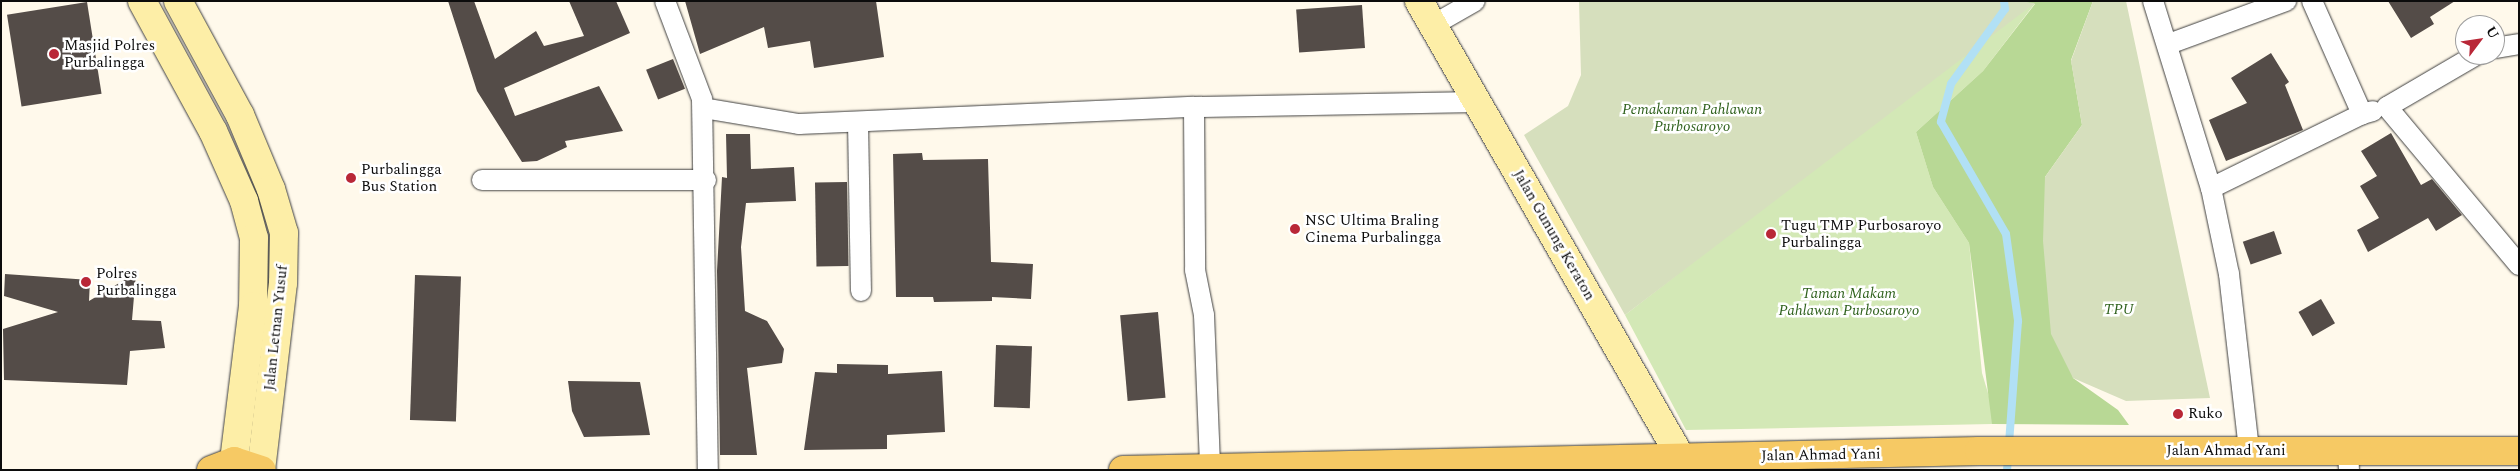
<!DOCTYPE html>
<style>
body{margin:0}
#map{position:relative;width:2520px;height:471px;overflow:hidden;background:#fff9eb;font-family:Spectral,serif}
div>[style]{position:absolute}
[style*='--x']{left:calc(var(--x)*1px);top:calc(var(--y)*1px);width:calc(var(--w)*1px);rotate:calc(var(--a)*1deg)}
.green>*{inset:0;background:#d3e8b6}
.forest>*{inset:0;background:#b8d895}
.cemetery>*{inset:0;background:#d6dfbd}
.stream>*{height:8px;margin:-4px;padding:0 4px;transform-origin:4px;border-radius:4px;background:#b1e0f5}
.building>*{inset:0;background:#544c48;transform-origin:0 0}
.roads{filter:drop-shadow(0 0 1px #3f3f3f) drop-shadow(0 0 1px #3f3f3f)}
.street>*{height:20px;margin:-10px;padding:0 10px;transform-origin:10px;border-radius:10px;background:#fff}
.secondary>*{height:28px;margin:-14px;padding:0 14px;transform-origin:14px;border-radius:14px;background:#fdeea7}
.primary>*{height:28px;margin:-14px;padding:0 14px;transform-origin:14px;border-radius:14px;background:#f6c964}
.dots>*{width:14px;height:14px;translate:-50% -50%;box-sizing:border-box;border:2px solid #fff;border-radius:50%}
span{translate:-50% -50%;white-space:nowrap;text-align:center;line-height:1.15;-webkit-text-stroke:5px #fff;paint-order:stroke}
.poi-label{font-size:15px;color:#0c0c0c}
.left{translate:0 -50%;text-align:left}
.park-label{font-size:15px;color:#30621e;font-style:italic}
.street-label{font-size:15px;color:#0c0c0c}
.frame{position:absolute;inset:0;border:2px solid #0c0c0c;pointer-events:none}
.north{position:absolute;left:2455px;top:15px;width:50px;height:50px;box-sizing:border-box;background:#fff;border:1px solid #9e9e9e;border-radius:50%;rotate:59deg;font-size:14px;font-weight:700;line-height:20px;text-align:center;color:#0c0c0c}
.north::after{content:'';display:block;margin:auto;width:18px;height:22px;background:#b92737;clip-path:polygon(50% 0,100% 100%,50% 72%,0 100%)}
</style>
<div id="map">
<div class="green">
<div style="clip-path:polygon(2036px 2px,1983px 71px,1916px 132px,1933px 187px,1969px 243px,1982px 373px,1994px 413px,1992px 424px,1686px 430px,1625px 315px,1957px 58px)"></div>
</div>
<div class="forest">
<div style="clip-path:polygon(2017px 1px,2093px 1px,2071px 60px,2082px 125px,2045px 177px,2073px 378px,2118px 410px,2129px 425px,1992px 424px,1969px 243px,1933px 187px,1916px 132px,1983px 71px,2035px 4px)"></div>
</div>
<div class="cemetery">
<div style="clip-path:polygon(1579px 1px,2017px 1px,2035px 3px,1625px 315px,1524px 135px,1568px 106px,1581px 75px)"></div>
<div style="clip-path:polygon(2093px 1px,2126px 1px,2210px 398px,2126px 401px,2073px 378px,2051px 334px,2043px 241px,2045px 177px,2082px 125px,2071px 61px)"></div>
</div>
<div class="stream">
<div style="--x:2004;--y:1;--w:8;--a:83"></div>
<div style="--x:2005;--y:9;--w:92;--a:125.8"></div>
<div style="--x:1951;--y:84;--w:39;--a:105"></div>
<div style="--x:1941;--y:122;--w:129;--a:59.9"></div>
<div style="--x:2006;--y:234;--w:88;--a:82.1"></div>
<div style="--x:2018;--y:321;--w:149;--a:94.2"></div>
</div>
<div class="building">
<div style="clip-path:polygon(448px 1px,474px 1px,495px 59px,536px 31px,544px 46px,584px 36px,569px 1px,616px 1px,630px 33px,504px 88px,515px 116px,599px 86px,623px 131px,565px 141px,567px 147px,537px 161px,522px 162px,477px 91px)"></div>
<div style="clip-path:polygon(685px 1px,876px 1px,884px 57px,814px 68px,810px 41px,768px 48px,764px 27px,700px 54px)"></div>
<div style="clip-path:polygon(2388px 1px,2455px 1px,2430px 17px,2434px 24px,2411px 38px)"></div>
<div style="left:87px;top:2px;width:93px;height:81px;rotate:81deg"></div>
<div style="left:1362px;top:5px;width:43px;height:66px;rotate:86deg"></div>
<div style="clip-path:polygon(2271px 53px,2289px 82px,2285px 85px,2303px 130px,2226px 161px,2209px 120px,2247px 103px,2231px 78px)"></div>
<div style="left:673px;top:59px;width:32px;height:29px;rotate:68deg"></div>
<div style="clip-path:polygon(2391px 133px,2421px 185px,2432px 179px,2462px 215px,2436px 231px,2428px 218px,2368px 252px,2357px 230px,2379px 218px,2360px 186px,2377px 176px,2361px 151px)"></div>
<div style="clip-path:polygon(726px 134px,750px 134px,751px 169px,794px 167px,796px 201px,746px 203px,741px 247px,745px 311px,767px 321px,784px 349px,782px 363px,747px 368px,757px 455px,720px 455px,717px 271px,722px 177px,727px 178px)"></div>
<div style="clip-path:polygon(922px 153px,923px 160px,988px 159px,991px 262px,1033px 264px,1031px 299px,992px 297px,992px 301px,934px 302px,933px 297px,896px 297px,893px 154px)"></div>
<div style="left:847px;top:182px;width:84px;height:32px;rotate:89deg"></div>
<div style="left:2274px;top:231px;width:24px;height:33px;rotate:71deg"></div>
<div style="clip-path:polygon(136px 273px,132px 320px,161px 321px,165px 348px,130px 351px,127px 385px,4px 380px,3px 329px,58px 312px,4px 296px,5px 274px,90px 280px,89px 301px)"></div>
<div style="left:415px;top:275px;width:46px;height:145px;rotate:2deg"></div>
<div style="left:2321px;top:299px;width:28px;height:26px;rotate:60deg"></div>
<div style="left:1158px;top:312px;width:86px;height:38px;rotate:85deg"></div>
<div style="left:996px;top:345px;width:36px;height:62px;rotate:2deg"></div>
<div style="clip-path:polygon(837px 364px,888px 365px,888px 374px,942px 371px,945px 432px,887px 435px,887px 449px,804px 450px,815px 372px,837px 373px)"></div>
<div style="clip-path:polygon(568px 381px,640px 382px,650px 435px,584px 437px,572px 411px)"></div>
</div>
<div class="roads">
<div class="street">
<div style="--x:665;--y:1;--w:105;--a:69.3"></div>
<div style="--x:702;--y:99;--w:371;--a:89.1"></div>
<div style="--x:2153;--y:1;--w:196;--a:72.8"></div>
<div style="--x:2211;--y:188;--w:88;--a:78.2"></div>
<div style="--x:2229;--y:274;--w:177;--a:83.5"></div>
<div style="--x:2312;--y:1;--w:124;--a:66.1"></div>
<div style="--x:2362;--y:114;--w:11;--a:-15"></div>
<div style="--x:1433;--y:25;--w:48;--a:-29.7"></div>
<div style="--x:2169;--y:44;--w:125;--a:-20.2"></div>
<div style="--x:2495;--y:48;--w:24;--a:-9"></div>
<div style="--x:2476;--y:55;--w:103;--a:149.7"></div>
<div style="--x:2387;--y:107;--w:206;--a:50.1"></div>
<div style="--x:1194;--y:107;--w:163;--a:89.6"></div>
<div style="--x:1195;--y:270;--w:46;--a:78.7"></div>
<div style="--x:1204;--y:315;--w:152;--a:87.7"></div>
<div style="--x:703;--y:108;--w:97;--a:9.5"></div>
<div style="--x:799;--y:124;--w:395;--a:-2.5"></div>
<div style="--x:1194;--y:107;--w:283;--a:-1"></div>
<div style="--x:858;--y:122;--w:169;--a:89"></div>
<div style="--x:482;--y:180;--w:224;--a:0"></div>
<div style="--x:2211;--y:188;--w:168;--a:-26.1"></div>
<div style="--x:2348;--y:451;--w:19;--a:87"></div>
</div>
<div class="secondary">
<div style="--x:142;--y:1;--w:148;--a:61.4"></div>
<div style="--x:213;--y:131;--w:77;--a:66.1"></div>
<div style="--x:244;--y:201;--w:38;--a:75"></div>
<div style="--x:254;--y:238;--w:68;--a:90.8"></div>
<div style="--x:253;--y:306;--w:156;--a:97"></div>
<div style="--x:178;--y:1;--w:130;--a:61.5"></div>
<div style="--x:240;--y:115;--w:80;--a:67.3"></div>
<div style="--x:271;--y:189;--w:46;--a:73.5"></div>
<div style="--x:284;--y:233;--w:50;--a:91.1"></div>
<div style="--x:283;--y:283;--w:187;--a:96.7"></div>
<div style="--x:1419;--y:1;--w:541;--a:60.16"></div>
</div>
<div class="primary">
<div style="--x:211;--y:470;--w:25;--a:-21"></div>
<div style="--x:234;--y:461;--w:29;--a:18"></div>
<div style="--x:1123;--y:470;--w:856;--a:-1.27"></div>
<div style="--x:1979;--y:451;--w:540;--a:0"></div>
</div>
</div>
<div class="dots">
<div style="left:54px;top:54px;background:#b92737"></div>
<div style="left:351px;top:178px;background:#b92737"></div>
<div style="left:1295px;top:229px;background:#b92737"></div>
<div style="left:1771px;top:234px;background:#b92737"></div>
<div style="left:86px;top:282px;background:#b92737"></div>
<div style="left:2178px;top:414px;background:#b92737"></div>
</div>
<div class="poi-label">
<span class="left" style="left:64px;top:54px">Masjid Polres<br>Purbalingga</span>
<span class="left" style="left:361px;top:178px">Purbalingga<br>Bus Station</span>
<span class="left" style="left:1305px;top:229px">NSC Ultima Braling<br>Cinema Purbalingga</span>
<span class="left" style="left:1781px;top:234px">Tugu TMP Purbosaroyo<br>Purbalingga</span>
<span class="left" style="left:96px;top:282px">Polres<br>Purbalingga</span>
<span class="left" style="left:2188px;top:414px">Ruko</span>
</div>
<div class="park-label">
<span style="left:1692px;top:118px">Pemakaman Pahlawan<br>Purbosaroyo</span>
<span style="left:1849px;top:302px">Taman Makam<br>Pahlawan Purbosaroyo</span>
<span style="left:2119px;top:310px">TPU</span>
</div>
<div class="street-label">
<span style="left:1554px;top:235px;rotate:60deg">Jalan Gunung Keraton</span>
<span style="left:276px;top:328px;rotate:-84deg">Jalan Letnan Yusuf</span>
<span style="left:2226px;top:451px">Jalan Ahmad Yani</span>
<span style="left:1821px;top:455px;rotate:-1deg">Jalan Ahmad Yani</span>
</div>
<div class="frame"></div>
<div class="north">U</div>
</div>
